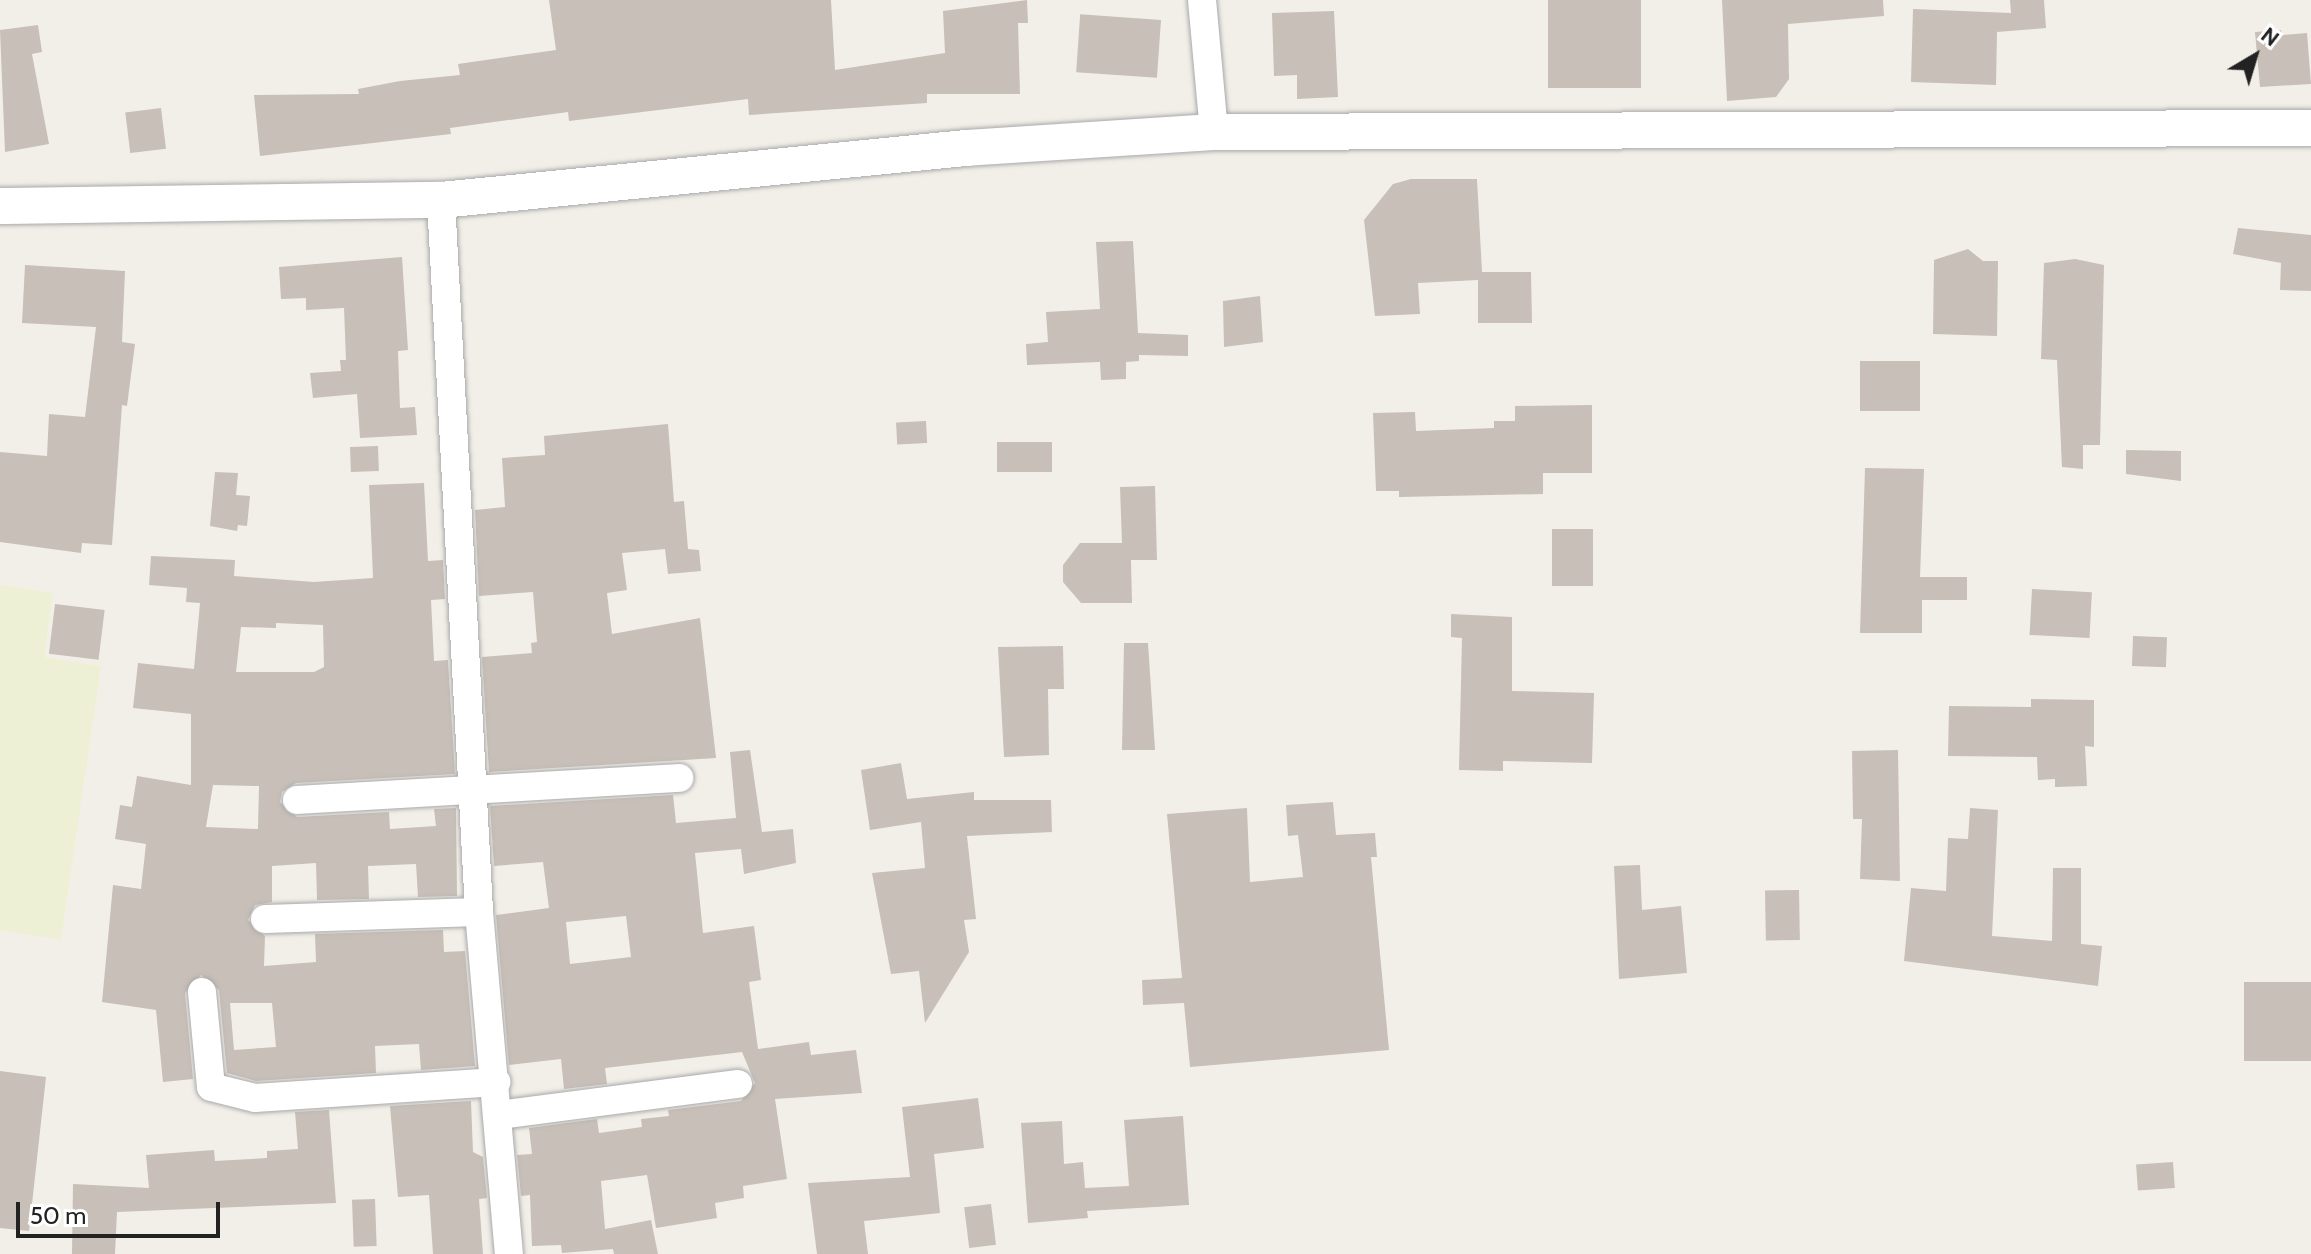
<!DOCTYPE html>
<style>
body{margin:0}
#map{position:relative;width:2311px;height:1254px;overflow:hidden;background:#f2efe9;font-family:Cabin,sans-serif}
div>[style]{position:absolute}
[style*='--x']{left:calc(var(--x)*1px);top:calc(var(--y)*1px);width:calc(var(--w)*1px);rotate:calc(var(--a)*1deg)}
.farmland>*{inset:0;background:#eef0d5}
.building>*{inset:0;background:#c7bfb8;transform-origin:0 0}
.roads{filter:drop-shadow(0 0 2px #a9a9a9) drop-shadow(0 0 2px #a9a9a9)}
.minor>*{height:28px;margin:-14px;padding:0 14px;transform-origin:14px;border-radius:14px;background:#fff}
.tertiary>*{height:36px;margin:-18px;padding:0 18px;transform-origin:18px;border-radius:18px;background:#fff}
span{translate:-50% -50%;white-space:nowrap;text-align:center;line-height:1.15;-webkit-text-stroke:8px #fff;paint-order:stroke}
.north{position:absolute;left:2215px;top:16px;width:80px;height:80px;-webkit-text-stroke:6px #fff;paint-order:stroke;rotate:38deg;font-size:22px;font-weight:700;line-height:32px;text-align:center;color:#222}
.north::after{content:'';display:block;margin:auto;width:28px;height:36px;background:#222;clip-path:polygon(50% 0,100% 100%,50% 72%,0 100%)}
.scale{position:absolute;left:16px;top:1202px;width:204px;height:36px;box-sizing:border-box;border:4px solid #222;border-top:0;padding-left:10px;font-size:24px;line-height:28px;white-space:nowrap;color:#222;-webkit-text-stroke:6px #fff;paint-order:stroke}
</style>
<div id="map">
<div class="farmland">
<div style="clip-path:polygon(0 585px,53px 593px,44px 657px,101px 666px,61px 940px,0 930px)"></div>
</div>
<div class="building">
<div style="clip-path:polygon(549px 0,831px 0,835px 70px,945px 53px,943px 11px,1027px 0,1028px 23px,1018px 23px,1020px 94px,927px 94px,927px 103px,749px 115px,748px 99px,569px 121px,568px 112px,450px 128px,451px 134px,260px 156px,254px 95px,359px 94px,358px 89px,400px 81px,460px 75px,458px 64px,556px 50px)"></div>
<div style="left:1548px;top:0;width:93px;height:88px"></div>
<div style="clip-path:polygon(1722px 0,1883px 0,1884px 16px,1788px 24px,1789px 79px,1776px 97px,1727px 101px)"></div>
<div style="clip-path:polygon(2010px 0,2044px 0,2046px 28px,1997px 32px,1996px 85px,1911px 82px,1913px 9px,2011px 13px)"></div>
<div style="clip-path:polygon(1334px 11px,1338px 97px,1297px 99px,1297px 75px,1274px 76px,1272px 13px)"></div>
<div style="left:1161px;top:20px;width:58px;height:81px;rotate:94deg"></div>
<div style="clip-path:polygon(38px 25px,42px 52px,32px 54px,49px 144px,5px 152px,0 30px)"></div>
<div style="clip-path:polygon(2281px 30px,2282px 35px,2307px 33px,2311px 84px,2260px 87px,2255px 32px)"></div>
<div style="left:161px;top:108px;width:41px;height:36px;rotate:83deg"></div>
<div style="clip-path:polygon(1411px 179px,1477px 179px,1482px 272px,1531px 272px,1532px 323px,1478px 323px,1478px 280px,1418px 283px,1420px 314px,1375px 316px,1364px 220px,1393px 184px)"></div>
<div style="clip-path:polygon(2238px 228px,2311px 235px,2311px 291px,2280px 290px,2281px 263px,2233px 254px)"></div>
<div style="clip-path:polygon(1133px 241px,1138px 333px,1188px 335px,1188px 356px,1139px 355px,1139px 361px,1126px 362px,1126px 379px,1101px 380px,1100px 362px,1027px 365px,1026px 344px,1048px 342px,1046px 312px,1100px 309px,1096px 242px)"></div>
<div style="clip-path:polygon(1968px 249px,1983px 261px,1998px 261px,1997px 336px,1933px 334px,1934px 260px)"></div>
<div style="clip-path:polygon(402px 257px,408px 350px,398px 351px,400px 408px,415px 407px,417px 435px,360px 438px,357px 394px,313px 398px,310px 373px,341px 371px,340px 360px,346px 360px,344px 308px,306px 310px,306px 298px,281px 299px,279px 267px)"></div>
<div style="clip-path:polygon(2075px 259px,2104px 265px,2100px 445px,2083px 445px,2083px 469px,2062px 467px,2057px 360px,2041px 359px,2044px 263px)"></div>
<div style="clip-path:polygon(25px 265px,125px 271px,122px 342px,135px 344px,127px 406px,122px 405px,112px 545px,82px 543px,81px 553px,0 542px,0 452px,47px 456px,49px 414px,85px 417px,96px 327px,22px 323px)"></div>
<div style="clip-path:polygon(1260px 296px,1263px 342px,1224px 347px,1223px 301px)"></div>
<div style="left:1920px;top:361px;width:50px;height:60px;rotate:90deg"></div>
<div style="clip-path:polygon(1592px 405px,1592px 473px,1543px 473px,1543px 494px,1399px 497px,1399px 491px,1376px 491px,1373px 413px,1415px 412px,1416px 431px,1494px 428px,1494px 421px,1515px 421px,1515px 406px)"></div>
<div style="left:926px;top:421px;width:22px;height:30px;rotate:87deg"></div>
<div style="clip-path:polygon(668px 424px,674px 502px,684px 501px,688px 549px,699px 550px,701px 571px,668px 574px,665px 549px,622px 553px,627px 590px,607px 593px,612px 634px,700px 618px,716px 758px,489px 772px,482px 657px,532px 653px,531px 643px,537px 642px,533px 592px,479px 596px,475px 510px,505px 507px,502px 458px,545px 455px,544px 436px)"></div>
<div style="left:1052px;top:442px;width:30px;height:55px;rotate:90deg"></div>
<div style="left:378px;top:446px;width:25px;height:28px;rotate:88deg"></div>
<div style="clip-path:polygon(2126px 450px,2181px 451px,2181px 481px,2126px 474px)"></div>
<div style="clip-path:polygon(1865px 468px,1924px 469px,1920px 577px,1967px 577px,1967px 600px,1922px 600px,1922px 633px,1860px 633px)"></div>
<div style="clip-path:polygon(215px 472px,238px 473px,236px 495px,250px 496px,247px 526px,238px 525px,237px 531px,210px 526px)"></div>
<div style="clip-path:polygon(evenodd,424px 483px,428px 561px,443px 560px,445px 599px,431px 600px,434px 661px,448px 660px,455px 774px,296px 783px,282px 792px,280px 802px,297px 817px,389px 812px,390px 829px,436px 826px,434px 809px,456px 808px,457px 896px,418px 897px,416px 864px,368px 866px,369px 899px,317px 900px,316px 863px,272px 866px,272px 902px,255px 905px,248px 920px,265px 936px,264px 966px,316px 962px,315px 934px,443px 930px,444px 952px,465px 951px,475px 1066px,421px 1070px,419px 1044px,375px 1046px,376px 1073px,256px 1081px,227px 1073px,219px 990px,201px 975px,185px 993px,193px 1079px,163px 1082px,156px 1010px,102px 1002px,113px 885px,141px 889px,146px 844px,115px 839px,120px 805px,132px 807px,137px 776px,191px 785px,191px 714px,133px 708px,138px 663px,194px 669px,200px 603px,186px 602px,187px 588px,149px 585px,151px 556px,235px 560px,234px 576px,314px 582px,373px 578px,369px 485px,424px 483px,276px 623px,323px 625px,324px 667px,314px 672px,236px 672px,241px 627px,276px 628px,276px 623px,424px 483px,213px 785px,259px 786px,258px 829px,206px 827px,213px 785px,424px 483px,230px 1003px,272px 1003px,276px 1047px,234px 1050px,230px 1003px)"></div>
<div style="clip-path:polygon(1155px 486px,1157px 560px,1131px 560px,1132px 603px,1081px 603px,1063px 582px,1063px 565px,1080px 543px,1122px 543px,1120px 487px)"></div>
<div style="left:1552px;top:529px;width:41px;height:57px"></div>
<div style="left:2032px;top:589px;width:60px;height:46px;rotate:3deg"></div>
<div style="left:55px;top:604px;width:50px;height:50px;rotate:7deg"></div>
<div style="clip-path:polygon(1451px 614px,1512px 617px,1512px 691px,1594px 693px,1592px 763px,1503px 761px,1503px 771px,1459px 770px,1462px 638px,1451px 637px)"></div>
<div style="left:2133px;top:636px;width:34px;height:30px;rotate:2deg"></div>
<div style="clip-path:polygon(1124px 643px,1148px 643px,1155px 750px,1122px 750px)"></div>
<div style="clip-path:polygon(1063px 646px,1064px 689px,1048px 689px,1049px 755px,1004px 757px,998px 647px)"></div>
<div style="clip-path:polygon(2031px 699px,2094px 700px,2094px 747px,2085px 746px,2087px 786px,2055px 787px,2055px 779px,2038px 780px,2037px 757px,1948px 756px,1949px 706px,2031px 707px)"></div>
<div style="clip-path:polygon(evenodd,750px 750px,762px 832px,793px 829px,796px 863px,744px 874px,741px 849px,695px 853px,703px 933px,754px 926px,761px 980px,749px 982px,758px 1049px,809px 1042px,811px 1055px,856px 1050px,862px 1093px,775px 1099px,787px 1179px,743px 1186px,744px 1198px,715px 1203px,717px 1218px,656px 1228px,647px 1175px,601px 1181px,605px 1229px,651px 1220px,658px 1254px,614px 1254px,613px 1249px,562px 1253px,561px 1245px,532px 1246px,530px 1195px,521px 1196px,517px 1155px,532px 1154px,529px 1128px,597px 1119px,599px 1133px,642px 1127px,641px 1119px,669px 1116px,668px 1110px,741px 1101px,755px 1083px,742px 1052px,605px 1068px,607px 1084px,564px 1089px,561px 1059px,509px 1065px,496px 915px,549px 908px,543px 862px,494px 866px,490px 806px,673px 795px,676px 823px,736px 818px,730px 752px,750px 750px,626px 916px,631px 957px,570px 964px,566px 922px,626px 916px)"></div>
<div style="clip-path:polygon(1898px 750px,1900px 881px,1860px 879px,1862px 819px,1853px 819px,1852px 751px)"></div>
<div style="clip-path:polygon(901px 763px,907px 799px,974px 792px,974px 800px,1051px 800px,1052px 832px,967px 836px,976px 919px,964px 920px,969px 952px,925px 1023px,919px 971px,891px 974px,872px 873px,925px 868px,921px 822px,870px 830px,861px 770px)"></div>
<div style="clip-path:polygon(1333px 802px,1336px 835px,1375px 833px,1377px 857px,1371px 857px,1389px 1050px,1190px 1067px,1184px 1003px,1143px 1005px,1142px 980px,1182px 978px,1167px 814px,1247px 808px,1250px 882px,1303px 877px,1298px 835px,1288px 836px,1286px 805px)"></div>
<div style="clip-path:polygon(1970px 808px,1998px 810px,1992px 936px,2052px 941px,2053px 868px,2081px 868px,2081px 944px,2102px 946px,2098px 986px,1904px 961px,1911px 888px,1946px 891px,1948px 838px,1968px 839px)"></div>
<div style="clip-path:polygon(1640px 865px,1642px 910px,1681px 906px,1687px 973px,1619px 979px,1614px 866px)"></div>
<div style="left:1799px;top:890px;width:50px;height:34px;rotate:89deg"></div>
<div style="left:2311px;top:982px;width:79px;height:67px;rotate:90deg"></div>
<div style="clip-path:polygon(0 1071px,46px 1077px,29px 1231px,0 1228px)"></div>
<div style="clip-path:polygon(978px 1098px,984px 1148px,934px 1154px,940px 1213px,864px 1221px,868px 1254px,817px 1254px,808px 1183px,910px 1177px,902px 1107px)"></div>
<div style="clip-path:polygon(471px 1101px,473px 1152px,483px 1157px,487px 1198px,479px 1199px,483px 1254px,433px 1254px,429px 1195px,398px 1197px,390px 1106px)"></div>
<div style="clip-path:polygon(329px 1110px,336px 1203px,117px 1212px,115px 1254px,72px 1254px,73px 1184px,149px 1188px,146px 1155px,214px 1150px,215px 1161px,267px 1158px,267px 1151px,298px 1149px,295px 1112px)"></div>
<div style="clip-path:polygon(1183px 1116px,1189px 1205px,1087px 1211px,1088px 1218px,1028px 1223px,1021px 1123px,1062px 1121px,1064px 1164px,1083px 1162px,1085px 1188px,1129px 1186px,1124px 1120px)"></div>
<div style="left:2173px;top:1162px;width:26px;height:37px;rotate:86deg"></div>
<div style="left:375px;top:1199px;width:47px;height:23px;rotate:88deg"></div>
<div style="left:991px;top:1204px;width:41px;height:27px;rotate:83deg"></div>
</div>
<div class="roads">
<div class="minor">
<div style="--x:1202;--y:0;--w:133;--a:84.8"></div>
<div style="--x:441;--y:200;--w:713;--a:86.94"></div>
<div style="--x:479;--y:912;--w:343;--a:85"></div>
<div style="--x:297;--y:800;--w:383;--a:-3.3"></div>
<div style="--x:265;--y:919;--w:214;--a:-1.9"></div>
<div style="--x:202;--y:992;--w:95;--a:84.6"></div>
<div style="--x:211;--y:1087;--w:45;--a:14"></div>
<div style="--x:255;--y:1098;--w:242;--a:-3.8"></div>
<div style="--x:499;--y:1115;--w:241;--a:-7.4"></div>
</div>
<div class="tertiary">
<div style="--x:0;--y:206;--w:441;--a:-0.8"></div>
<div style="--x:441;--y:200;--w:528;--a:-5.66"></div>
<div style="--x:966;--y:148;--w:249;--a:-3.7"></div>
<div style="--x:1214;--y:132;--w:1097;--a:-0.21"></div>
</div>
</div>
<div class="north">N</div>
<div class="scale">50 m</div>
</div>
